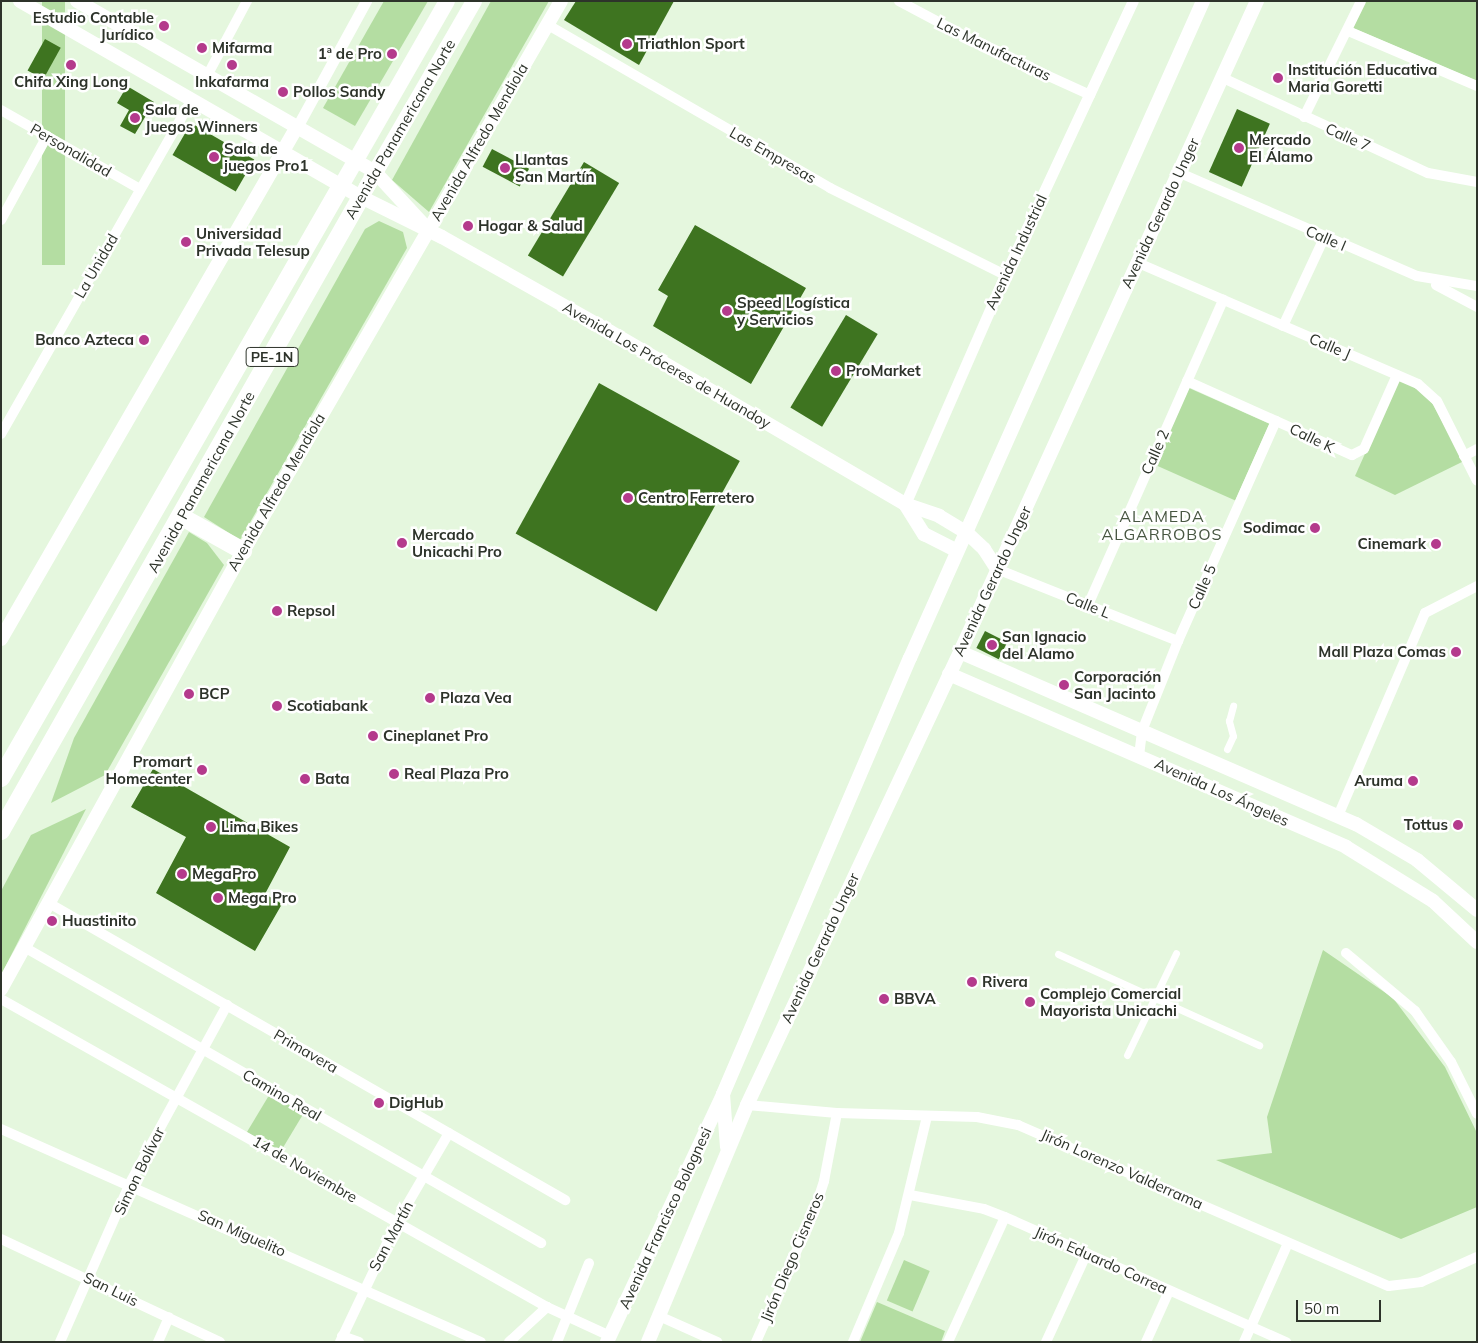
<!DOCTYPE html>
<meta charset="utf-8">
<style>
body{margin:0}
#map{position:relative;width:1478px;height:1343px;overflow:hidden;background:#e5f7de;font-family:Mulish,sans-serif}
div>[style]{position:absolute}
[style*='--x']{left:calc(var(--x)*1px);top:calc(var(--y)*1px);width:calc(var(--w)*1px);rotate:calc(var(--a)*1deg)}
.green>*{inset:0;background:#b4dda2;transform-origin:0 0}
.building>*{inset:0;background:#3e7420;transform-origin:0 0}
.pedestrian>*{height:7px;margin:-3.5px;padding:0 3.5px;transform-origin:3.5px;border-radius:3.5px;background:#fff}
.minor>*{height:10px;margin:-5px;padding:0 5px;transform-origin:5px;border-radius:5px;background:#fff}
.tertiary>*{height:11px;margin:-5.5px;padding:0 5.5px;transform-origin:5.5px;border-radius:5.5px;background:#fff}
.secondary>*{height:14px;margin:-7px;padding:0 7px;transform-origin:7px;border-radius:7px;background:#fff}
.trunk>*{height:16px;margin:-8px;padding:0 8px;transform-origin:8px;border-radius:8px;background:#fff}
.motorway>*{height:18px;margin:-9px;padding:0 9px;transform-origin:9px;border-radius:9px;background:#fff}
.dots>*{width:14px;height:14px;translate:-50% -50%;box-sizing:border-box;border:2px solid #fff;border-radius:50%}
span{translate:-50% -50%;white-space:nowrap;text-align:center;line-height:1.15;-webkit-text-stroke:5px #fff;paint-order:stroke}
.shield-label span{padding:1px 4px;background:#fff;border:1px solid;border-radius:4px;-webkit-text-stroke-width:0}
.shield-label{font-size:14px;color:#2d332a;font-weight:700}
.poi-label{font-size:15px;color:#2d332a;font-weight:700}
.right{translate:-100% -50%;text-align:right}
.left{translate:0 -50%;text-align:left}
.street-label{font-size:15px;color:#2d332a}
.neighbourhood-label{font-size:16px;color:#475641;letter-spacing:1px}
.frame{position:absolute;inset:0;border:2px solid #2d332a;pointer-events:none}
.scale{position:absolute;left:1296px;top:1300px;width:85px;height:22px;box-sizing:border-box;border:2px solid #2d332a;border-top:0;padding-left:6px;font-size:15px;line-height:18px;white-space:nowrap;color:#2d332a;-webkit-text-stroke:4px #fff;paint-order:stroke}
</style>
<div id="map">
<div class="green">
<div style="left:42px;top:1px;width:23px;height:264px"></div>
<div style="clip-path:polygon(384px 1px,428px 1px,355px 126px,323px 108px)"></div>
<div style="clip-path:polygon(491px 1px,549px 1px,429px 212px,392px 180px)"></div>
<div style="clip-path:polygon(1365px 1px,1477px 1px,1477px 81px,1353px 28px)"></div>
<div style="clip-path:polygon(379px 221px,403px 232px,407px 248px,240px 540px,204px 517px,365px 229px)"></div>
<div style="clip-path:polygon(1398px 380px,1415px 387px,1432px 403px,1464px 461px,1395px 495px,1355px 476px)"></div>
<div style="left:1189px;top:388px;width:88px;height:84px;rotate:24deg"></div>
<div style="clip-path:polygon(189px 532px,207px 543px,224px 565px,105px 775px,51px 803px,74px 738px)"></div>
<div style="clip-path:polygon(86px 809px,1px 975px,1px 891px,31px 835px)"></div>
<div style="clip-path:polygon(1323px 950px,1393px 998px,1445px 1067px,1477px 1133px,1477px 1207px,1401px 1239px,1216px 1160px,1272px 1153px,1267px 1117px)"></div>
<div style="left:271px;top:1092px;width:39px;height:47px;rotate:31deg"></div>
<div style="left:904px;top:1260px;width:28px;height:44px;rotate:23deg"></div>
<div style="clip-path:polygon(877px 1302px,945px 1331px,941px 1342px,860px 1342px)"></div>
</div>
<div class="building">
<div style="clip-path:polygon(576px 1px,674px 1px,639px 65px,564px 20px)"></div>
<div style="left:45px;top:39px;width:18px;height:36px;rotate:29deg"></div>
<div style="clip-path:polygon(127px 86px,154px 102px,135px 134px,120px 126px,129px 110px,117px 103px)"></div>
<div style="left:1237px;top:109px;width:36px;height:69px;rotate:24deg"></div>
<div style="left:191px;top:123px;width:73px;height:37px;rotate:30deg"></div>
<div style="left:492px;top:149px;width:42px;height:20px;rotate:28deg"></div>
<div style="left:584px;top:162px;width:41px;height:109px;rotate:31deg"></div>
<div style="clip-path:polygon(695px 225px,806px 288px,751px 384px,653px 326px,668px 296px,658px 290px)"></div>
<div style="left:846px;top:315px;width:37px;height:108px;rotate:31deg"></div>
<div style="left:599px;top:383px;width:161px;height:172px;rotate:29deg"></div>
<div style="left:985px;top:631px;width:25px;height:19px;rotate:27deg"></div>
<div style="clip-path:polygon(153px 769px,290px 847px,265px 894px,282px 904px,255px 951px,156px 893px,186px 837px,131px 807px)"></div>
</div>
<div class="pedestrian">
<div style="--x:1227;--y:749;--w:14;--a:-65"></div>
<div style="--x:1233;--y:736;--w:16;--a:-105"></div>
<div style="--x:1229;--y:721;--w:16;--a:-75"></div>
<div style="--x:1058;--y:954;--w:221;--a:24.4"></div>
<div style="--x:1127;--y:1055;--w:113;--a:-64.3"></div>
</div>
<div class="minor">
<div style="--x:899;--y:1;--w:104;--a:28"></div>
<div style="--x:991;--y:50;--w:109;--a:24.4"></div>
<div style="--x:548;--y:25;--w:326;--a:30"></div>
<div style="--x:830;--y:188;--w:195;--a:26.4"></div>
<div style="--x:1348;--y:31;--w:140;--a:23.1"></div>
<div style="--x:207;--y:76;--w:85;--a:-61.9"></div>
<div style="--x:1223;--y:78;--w:226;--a:24.9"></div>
<div style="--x:1428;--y:173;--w:50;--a:10.4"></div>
<div style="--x:1;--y:110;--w:160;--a:29.6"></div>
<div style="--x:1304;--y:117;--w:129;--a:-63.8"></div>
<div style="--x:1180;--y:173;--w:258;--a:23.5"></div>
<div style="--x:1417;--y:276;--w:61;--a:9.5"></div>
<div style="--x:1;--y:220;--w:96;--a:-61.3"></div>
<div style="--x:1136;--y:262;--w:307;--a:23.4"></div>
<div style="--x:1418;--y:384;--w:25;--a:42"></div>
<div style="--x:1437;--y:401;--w:89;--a:63.4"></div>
<div style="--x:1436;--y:285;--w:47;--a:28.2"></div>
<div style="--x:1283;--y:326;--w:97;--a:-65"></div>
<div style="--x:1187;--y:381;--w:181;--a:24.2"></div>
<div style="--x:1352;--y:455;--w:13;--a:-27"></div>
<div style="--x:1364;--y:449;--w:81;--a:-66"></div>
<div style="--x:1;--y:434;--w:386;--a:-60.3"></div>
<div style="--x:1464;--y:456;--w:15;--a:-28"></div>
<div style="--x:997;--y:569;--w:195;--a:21.7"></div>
<div style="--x:1088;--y:605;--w:334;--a:-66.1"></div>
<div style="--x:1139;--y:756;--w:25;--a:-83"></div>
<div style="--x:1142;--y:731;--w:97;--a:-68.2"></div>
<div style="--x:1178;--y:641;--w:241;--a:-66"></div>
<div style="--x:1338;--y:816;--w:221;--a:-66.8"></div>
<div style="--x:1425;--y:613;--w:59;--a:-27.4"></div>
<div style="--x:47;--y:902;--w:598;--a:29.91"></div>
<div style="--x:24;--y:947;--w:596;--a:29.79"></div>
<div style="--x:1346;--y:953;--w:90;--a:40"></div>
<div style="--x:1415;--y:1011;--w:62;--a:54.8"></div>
<div style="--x:1451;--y:1062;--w:58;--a:63.4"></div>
<div style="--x:1;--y:999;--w:627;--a:29.43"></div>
<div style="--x:547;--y:1307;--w:69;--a:24.7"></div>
<div style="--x:747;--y:1105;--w:90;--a:5.1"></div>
<div style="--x:837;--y:1113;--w:140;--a:1.6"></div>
<div style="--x:977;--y:1117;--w:42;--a:11"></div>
<div style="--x:1018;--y:1125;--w:404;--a:23.5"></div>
<div style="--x:1389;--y:1286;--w:32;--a:-7"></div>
<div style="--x:1421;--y:1282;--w:61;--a:-24.1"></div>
<div style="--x:1;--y:1129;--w:525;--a:23.93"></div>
<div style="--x:910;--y:1195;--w:75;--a:10.7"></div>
<div style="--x:984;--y:1209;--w:22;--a:21"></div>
<div style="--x:1005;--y:1217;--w:308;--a:24"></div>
<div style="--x:1;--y:1239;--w:242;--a:25.2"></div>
<div style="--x:659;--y:1316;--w:64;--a:24.1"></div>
<div style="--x:342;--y:1336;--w:18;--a:19"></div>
<div style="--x:60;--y:1342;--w:174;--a:-66.2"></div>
<div style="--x:130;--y:1183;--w:203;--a:-61.4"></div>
<div style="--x:158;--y:1342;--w:27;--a:-66"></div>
<div style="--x:340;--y:1342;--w:133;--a:-64.6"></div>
<div style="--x:397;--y:1222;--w:103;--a:-59.7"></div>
<div style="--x:509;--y:1342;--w:52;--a:-42.6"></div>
<div style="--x:557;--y:1342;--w:85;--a:-67.9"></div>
<div style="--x:756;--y:1342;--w:142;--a:-66"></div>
<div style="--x:814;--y:1212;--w:33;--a:-72"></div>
<div style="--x:824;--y:1181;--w:69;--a:-79.2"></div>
<div style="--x:853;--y:1342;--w:118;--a:-67.1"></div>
<div style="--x:899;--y:1233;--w:120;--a:-76.5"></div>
<div style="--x:948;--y:1342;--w:137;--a:-65.5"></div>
<div style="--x:1046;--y:1342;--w:98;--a:-65.3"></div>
<div style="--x:1146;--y:1342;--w:56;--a:-65.7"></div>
<div style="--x:1244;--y:1342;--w:108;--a:-66"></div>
</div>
<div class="tertiary">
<div style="--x:297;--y:127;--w:144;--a:-61.3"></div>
<div style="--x:905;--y:504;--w:250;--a:-66.4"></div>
<div style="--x:1005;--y:275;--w:302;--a:-65"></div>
</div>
<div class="secondary">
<div style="--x:20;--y:1;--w:393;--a:29.9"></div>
<div style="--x:361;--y:197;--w:90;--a:26.3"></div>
<div style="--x:442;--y:237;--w:192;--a:29.4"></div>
<div style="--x:609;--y:331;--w:343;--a:30.3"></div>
<div style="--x:905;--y:504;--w:36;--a:19"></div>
<div style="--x:939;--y:516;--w:31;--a:31"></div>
<div style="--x:966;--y:532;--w:25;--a:43"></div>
<div style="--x:984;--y:549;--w:24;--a:57"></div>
<div style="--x:77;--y:1;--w:344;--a:29.8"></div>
<div style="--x:375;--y:172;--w:69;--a:47.3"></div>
<div style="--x:905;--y:504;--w:36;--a:58"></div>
<div style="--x:924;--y:534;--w:37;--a:27"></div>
<div style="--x:1;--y:639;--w:591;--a:-59.97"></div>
<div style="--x:960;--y:652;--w:432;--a:23.5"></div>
<div style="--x:1356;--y:824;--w:71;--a:30.5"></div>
<div style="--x:1417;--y:860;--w:78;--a:39.8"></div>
<div style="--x:949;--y:674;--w:433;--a:23.5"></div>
<div style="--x:1346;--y:847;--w:102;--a:31.8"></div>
<div style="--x:1433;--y:901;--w:60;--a:43"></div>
<div style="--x:1;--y:989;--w:500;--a:-61.08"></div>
<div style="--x:243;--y:551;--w:635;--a:-59.96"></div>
<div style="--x:723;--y:1094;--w:53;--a:85.7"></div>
<div style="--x:607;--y:1342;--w:274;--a:-64.9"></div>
<div style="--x:723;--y:1094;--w:474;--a:-66.8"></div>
<div style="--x:910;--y:658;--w:719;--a:-65.96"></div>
<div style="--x:648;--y:1342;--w:257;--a:-67.3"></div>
<div style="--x:747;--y:1105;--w:501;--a:-64.82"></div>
<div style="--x:960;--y:652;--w:716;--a:-65.48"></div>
</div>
<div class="trunk">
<div style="--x:341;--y:186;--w:213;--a:-60.2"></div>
<div style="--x:361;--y:197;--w:226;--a:-60"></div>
</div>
<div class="motorway">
<div style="--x:182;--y:517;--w:70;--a:29.1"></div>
<div style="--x:1;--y:778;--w:683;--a:-60.13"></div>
<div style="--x:1;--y:831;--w:729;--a:-60.41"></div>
</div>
<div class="dots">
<div style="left:164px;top:26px;background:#b43a8c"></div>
<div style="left:627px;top:44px;background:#b43a8c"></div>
<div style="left:202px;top:48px;background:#b43a8c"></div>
<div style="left:392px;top:54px;background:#b43a8c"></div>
<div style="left:71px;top:65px;background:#b43a8c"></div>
<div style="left:232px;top:65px;background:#b43a8c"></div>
<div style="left:1278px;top:78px;background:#b43a8c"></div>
<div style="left:283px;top:92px;background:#b43a8c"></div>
<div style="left:135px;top:118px;background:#b43a8c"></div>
<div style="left:1239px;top:148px;background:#b43a8c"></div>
<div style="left:214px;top:157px;background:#b43a8c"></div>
<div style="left:505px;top:168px;background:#b43a8c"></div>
<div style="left:468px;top:226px;background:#b43a8c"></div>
<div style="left:186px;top:242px;background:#b43a8c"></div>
<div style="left:727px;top:311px;background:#b43a8c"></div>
<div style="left:144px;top:340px;background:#b43a8c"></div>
<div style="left:836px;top:371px;background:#b43a8c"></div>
<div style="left:628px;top:498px;background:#b43a8c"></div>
<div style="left:1315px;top:528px;background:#b43a8c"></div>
<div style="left:402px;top:543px;background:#b43a8c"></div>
<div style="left:1436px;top:544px;background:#b43a8c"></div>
<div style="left:277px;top:611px;background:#b43a8c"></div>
<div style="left:992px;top:645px;background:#b43a8c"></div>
<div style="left:1456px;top:652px;background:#b43a8c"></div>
<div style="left:1064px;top:685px;background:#b43a8c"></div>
<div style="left:189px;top:694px;background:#b43a8c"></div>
<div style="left:430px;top:698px;background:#b43a8c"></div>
<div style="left:277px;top:706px;background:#b43a8c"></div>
<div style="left:373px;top:736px;background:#b43a8c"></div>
<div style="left:202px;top:770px;background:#b43a8c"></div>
<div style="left:394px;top:774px;background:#b43a8c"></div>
<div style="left:305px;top:779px;background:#b43a8c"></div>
<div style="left:1413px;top:781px;background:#b43a8c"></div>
<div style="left:1458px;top:825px;background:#b43a8c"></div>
<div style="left:211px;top:827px;background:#b43a8c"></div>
<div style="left:182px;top:874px;background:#b43a8c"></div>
<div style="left:218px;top:898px;background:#b43a8c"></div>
<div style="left:52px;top:921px;background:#b43a8c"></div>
<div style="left:972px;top:982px;background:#b43a8c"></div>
<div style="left:884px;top:999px;background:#b43a8c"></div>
<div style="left:1030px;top:1002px;background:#b43a8c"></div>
<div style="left:379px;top:1103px;background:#b43a8c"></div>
</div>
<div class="shield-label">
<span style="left:272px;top:357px">PE-1N</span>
</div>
<div class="poi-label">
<span class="right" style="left:154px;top:26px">Estudio Contable<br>Jurídico</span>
<span class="left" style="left:637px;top:44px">Triathlon Sport</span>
<span class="left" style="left:212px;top:48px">Mifarma</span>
<span class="right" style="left:382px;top:54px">1ª de Pro</span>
<span class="left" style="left:1288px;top:78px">Institución Educativa<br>Maria Goretti</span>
<span style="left:71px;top:82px">Chifa Xing Long</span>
<span style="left:232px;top:82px">Inkafarma</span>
<span class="left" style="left:293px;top:92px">Pollos Sandy</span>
<span class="left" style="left:145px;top:118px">Sala de<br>Juegos Winners</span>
<span class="left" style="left:1249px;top:148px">Mercado<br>El Álamo</span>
<span class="left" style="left:224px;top:157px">Sala de<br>juegos Pro1</span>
<span class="left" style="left:515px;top:168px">Llantas<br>San Martín</span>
<span class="left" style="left:478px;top:226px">Hogar &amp; Salud</span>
<span class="left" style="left:196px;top:242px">Universidad<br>Privada Telesup</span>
<span class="left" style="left:737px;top:311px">Speed Logística<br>y Servicios</span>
<span class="right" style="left:134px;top:340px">Banco Azteca</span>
<span class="left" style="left:846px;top:371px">ProMarket</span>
<span class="left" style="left:638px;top:498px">Centro Ferretero</span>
<span class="right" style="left:1305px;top:528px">Sodimac</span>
<span class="left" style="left:412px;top:543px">Mercado<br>Unicachi Pro</span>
<span class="right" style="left:1426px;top:544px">Cinemark</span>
<span class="left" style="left:287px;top:611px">Repsol</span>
<span class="left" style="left:1002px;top:645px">San Ignacio<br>del Alamo</span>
<span class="right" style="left:1446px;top:652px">Mall Plaza Comas</span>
<span class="left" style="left:1074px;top:685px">Corporación<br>San Jacinto</span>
<span class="left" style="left:199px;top:694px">BCP</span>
<span class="left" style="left:440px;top:698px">Plaza Vea</span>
<span class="left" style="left:287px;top:706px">Scotiabank</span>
<span class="left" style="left:383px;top:736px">Cineplanet Pro</span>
<span class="right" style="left:192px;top:770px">Promart<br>Homecenter</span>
<span class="left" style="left:404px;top:774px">Real Plaza Pro</span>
<span class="left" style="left:315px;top:779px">Bata</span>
<span class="right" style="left:1403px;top:781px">Aruma</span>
<span class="right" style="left:1448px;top:825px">Tottus</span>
<span class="left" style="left:221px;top:827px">Lima Bikes</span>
<span class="left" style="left:192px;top:874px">MegaPro</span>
<span class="left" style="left:228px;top:898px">Mega Pro</span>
<span class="left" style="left:62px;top:921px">Huastinito</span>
<span class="left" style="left:982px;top:982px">Rivera</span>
<span class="left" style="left:1040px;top:1002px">Complejo Comercial<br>Mayorista Unicachi</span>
<span class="left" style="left:894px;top:999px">BBVA</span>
<span class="left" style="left:389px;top:1103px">DigHub</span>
</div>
<div class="street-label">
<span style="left:994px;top:49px;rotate:26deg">Las Manufacturas</span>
<span style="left:400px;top:129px;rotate:-60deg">Avenida Panamericana Norte</span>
<span style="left:1348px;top:137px;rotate:24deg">Calle 7</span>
<span style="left:479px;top:142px;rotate:-60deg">Avenida Alfredo Mendiola</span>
<span style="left:71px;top:150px;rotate:30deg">Personalidad</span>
<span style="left:773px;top:155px;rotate:30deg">Las Empresas</span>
<span style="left:1160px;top:213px;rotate:-65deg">Avenida Gerardo Unger</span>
<span style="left:1326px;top:238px;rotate:23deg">Calle I</span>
<span style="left:1016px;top:252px;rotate:-65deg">Avenida Industrial</span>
<span style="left:96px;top:266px;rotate:-60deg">La Unidad</span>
<span style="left:1330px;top:346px;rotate:23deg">Calle J</span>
<span style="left:667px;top:365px;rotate:30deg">Avenida Los Próceres de Huandoy</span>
<span style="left:1312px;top:438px;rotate:26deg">Calle K</span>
<span style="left:1155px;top:452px;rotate:-66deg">Calle 2</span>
<span style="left:201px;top:482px;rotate:-61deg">Avenida Panamericana Norte</span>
<span style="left:276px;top:492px;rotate:-60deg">Avenida Alfredo Mendiola</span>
<span style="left:992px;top:581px;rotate:-65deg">Avenida Gerardo Unger</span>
<span style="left:1202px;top:587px;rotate:-66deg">Calle 5</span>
<span style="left:1088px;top:605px;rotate:22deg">Calle L</span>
<span style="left:1222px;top:792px;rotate:24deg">Avenida Los Ángeles</span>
<span style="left:820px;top:948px;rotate:-65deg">Avenida Gerardo Unger</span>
<span style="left:306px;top:1051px;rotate:30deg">Primavera</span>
<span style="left:282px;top:1095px;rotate:30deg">Camino Real</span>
<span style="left:305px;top:1169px;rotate:30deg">14 de Noviembre</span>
<span style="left:1122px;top:1169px;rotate:24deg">Jirón Lorenzo Valderrama</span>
<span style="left:139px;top:1171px;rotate:-64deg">Simon Bolívar</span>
<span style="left:665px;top:1218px;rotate:-65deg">Avenida Francisco Bolognesi</span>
<span style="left:242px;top:1233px;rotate:24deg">San Miguelito</span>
<span style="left:391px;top:1236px;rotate:-62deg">San Martín</span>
<span style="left:792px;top:1257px;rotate:-67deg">Jirón Diego Cisneros</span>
<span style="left:1101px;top:1260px;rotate:24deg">Jirón Eduardo Correa</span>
<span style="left:111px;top:1289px;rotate:26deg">San Luis</span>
</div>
<div class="neighbourhood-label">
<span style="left:1162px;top:525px">ALAMEDA<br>ALGARROBOS</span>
</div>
<div class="frame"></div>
<div class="scale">50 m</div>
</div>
